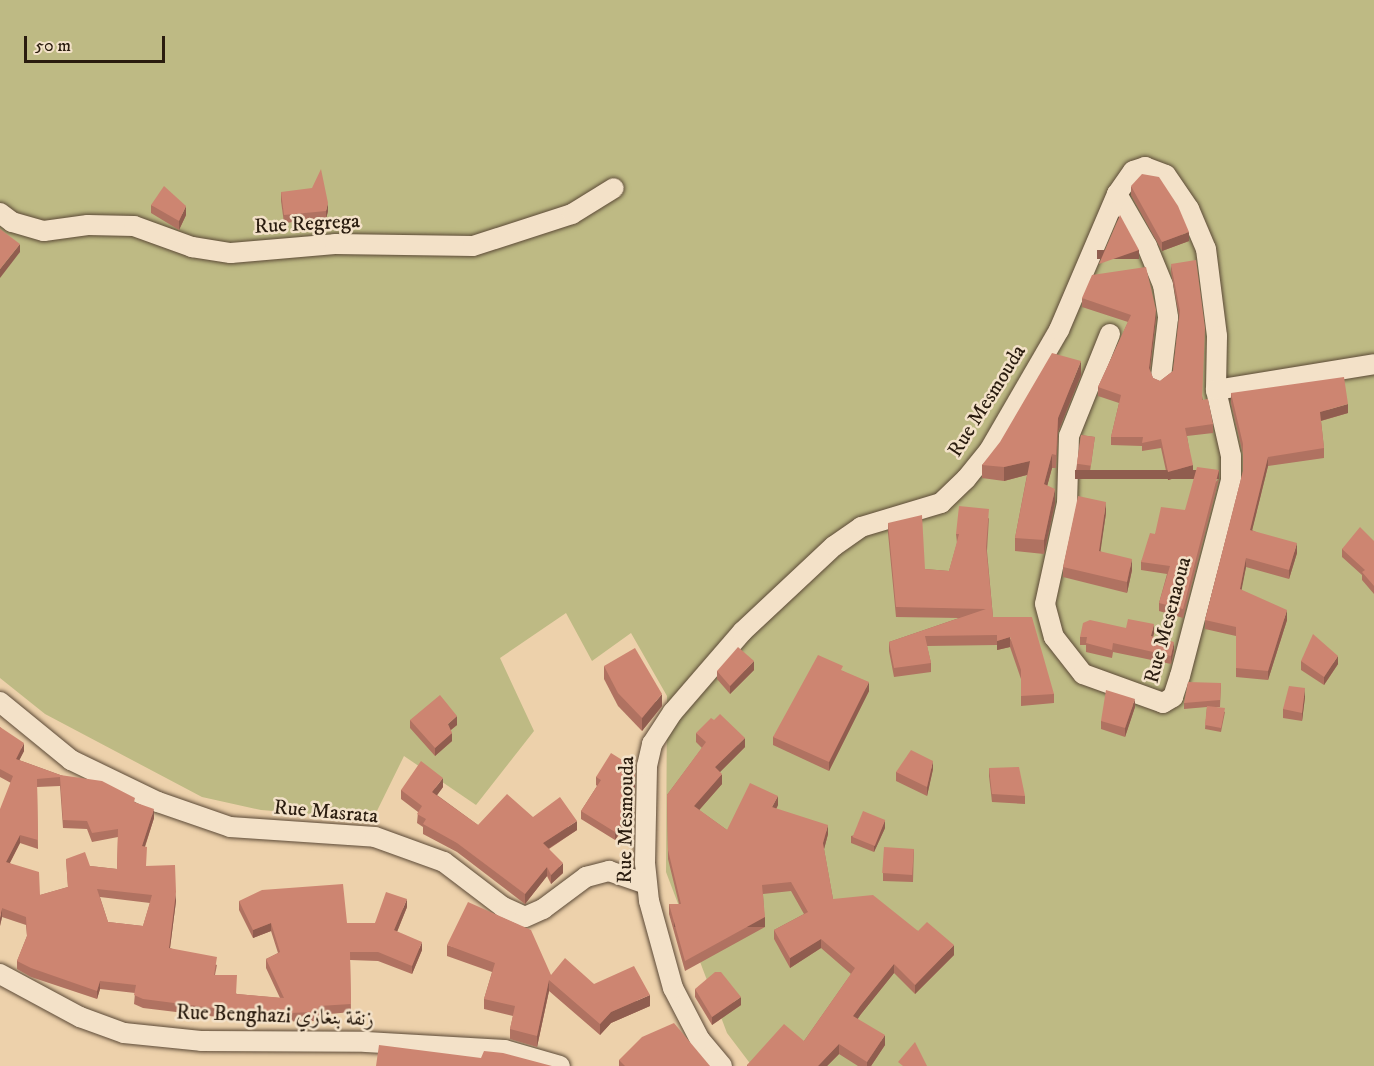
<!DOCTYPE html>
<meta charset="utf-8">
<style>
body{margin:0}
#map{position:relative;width:1374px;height:1066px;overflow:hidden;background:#edd1ab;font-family:"IM FELL DW Pica",Amiri,serif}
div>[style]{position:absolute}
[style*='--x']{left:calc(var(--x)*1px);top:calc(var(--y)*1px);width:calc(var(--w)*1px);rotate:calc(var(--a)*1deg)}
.green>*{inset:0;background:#beba84}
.roads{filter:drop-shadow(0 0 2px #5b4936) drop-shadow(0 0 2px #5b4936)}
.street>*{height:20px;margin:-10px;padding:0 10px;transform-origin:10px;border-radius:10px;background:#f3e1c8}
.wall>*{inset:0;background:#b07261;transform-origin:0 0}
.shaded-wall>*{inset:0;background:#905d4f;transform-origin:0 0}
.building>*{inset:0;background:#cd8571;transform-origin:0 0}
span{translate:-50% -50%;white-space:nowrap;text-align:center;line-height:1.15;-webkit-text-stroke:5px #f3e1c8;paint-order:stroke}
.street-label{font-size:21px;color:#2a1c0f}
.scale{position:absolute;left:24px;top:36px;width:141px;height:27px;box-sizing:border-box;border:3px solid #2a1c0f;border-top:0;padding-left:8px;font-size:18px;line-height:21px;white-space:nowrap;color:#2a1c0f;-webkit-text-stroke:4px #f3e1c8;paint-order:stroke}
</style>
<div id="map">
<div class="green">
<div style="clip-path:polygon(0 0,1374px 0,1374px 1066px,752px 1066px,727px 1033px,666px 872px,667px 696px,631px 633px,592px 661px,566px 613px,500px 658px,534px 731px,476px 805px,404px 756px,373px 819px,261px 810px,202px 797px,45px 714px,0 678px)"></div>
</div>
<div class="roads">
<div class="street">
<div style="--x:1117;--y:194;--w:60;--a:60"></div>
<div style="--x:1147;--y:246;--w:42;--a:67.7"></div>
<div style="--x:1163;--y:285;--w:33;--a:81"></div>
<div style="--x:1168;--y:318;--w:59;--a:96.8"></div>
<div style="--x:0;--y:213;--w:15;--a:37"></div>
<div style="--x:12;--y:222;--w:33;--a:16"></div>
<div style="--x:44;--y:231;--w:44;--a:-7.8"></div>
<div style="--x:88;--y:225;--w:46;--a:1.2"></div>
<div style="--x:134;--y:226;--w:62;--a:19.9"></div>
<div style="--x:192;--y:247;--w:39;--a:9"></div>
<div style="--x:231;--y:253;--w:104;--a:-4.9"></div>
<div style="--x:335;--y:244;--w:138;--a:0.8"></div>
<div style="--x:473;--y:246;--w:104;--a:-17.9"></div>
<div style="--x:572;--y:214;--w:49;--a:-31.8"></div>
<div style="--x:1110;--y:334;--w:110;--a:111.9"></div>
<div style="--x:1069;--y:436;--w:67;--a:91.7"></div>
<div style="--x:1067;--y:503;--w:103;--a:102.3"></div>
<div style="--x:1045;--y:604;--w:34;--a:75"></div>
<div style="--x:1054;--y:637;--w:47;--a:51.9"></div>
<div style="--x:1083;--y:674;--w:85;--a:19.9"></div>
<div style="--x:1163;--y:703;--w:12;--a:-31"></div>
<div style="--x:1173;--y:697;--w:22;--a:-72"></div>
<div style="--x:1180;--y:676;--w:203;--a:-75.4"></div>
<div style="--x:1231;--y:480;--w:24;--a:-90"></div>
<div style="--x:1231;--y:456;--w:68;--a:-102.8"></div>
<div style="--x:0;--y:702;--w:92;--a:39.2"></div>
<div style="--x:71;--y:760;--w:97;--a:25.8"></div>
<div style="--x:158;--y:802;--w:76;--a:19.1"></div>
<div style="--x:230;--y:827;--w:145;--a:3.9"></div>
<div style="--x:375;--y:837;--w:73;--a:19.9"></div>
<div style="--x:444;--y:862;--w:74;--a:37.3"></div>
<div style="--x:503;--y:907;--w:24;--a:24"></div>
<div style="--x:525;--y:917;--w:20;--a:-24"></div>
<div style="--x:543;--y:909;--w:54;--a:-36.7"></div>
<div style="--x:586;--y:877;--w:24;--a:-15"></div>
<div style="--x:609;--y:871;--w:39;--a:19"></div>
<div style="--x:0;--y:974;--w:91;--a:28.3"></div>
<div style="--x:80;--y:1017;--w:47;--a:20"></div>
<div style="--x:124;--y:1033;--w:77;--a:5.9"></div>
<div style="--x:201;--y:1041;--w:165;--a:0.3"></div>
<div style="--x:366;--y:1042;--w:139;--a:3.3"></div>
<div style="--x:505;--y:1050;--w:57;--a:16.2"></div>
<div style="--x:722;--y:1066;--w:34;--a:-130"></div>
<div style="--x:700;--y:1040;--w:59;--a:-117.4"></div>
<div style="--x:673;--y:988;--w:90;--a:-105.4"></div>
<div style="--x:649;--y:901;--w:38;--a:-96"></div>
<div style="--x:645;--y:863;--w:97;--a:-88.8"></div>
<div style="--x:647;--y:766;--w:23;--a:-77"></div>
<div style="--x:652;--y:744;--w:38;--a:-57"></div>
<div style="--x:673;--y:712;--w:106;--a:-49.2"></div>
<div style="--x:742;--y:632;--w:126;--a:-43.1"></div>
<div style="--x:834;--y:546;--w:33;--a:-35"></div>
<div style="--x:861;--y:527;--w:84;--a:-16.7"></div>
<div style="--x:941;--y:503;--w:35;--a:-44"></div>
<div style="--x:966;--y:479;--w:38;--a:-51"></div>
<div style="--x:990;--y:449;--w:138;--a:-59.9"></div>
<div style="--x:1059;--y:330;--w:148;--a:-66.9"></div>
<div style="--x:1117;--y:194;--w:28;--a:-55"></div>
<div style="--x:1133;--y:171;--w:13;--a:-18"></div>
<div style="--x:1145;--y:167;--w:22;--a:21"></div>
<div style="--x:1166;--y:175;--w:41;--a:55.9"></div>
<div style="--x:1189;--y:209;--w:43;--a:67"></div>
<div style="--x:1206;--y:249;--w:88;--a:82.8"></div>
<div style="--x:1217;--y:336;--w:54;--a:91.1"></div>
<div style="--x:1216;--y:390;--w:160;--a:-9.3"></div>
</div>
</div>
<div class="wall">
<div style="clip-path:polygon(1131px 186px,1189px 241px,1162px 251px,1131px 195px)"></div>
<div style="clip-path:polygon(281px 192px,328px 211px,326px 219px,284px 223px,281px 201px)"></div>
<div style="clip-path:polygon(151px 205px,186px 215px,179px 230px,151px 213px)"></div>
<div style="clip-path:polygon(1171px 264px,1203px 400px,1213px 424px,1213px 433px,1187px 436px,1193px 473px,1168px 480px,1161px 448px,1142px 451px,1142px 446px,1111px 445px,1111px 437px,1119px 403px,1098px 396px,1098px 387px,1128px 322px,1082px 307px,1082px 298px,1156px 318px,1150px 370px,1153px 378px,1160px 381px,1173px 371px,1179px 316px,1171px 272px)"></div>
<div style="clip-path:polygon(1081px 375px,1058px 432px,1056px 468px,1052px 468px,1047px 486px,1055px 503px,1044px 554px,1015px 551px,1015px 538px,1027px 475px,1004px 481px,982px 478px,982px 465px)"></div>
<div style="clip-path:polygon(1231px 393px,1348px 413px,1321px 421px,1324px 448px,1324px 458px,1268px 466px,1252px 530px,1297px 553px,1289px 579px,1246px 567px,1241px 590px,1287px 620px,1268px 680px,1236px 677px,1236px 636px,1205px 629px,1205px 620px,1243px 471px,1243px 454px,1231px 403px)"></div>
<div style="left:1081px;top:435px;width:14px;height:37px;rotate:8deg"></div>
<div style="clip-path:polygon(1219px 479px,1183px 618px,1159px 611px,1159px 603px,1167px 574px,1141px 570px,1141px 562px,1155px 534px,1185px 510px)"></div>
<div style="clip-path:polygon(1106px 513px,1100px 551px,1132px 570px,1127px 593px,1063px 577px,1063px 567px)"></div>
<div style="clip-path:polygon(989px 518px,987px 551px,993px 617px,1054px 694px,1054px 703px,1021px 706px,1021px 679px,1010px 647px,997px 650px,997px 645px,927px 646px,931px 663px,931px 672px,894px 677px,889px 651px,889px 642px,959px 618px,896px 617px,888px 533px,888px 523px,925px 569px,949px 571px,957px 543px,956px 534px)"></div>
<div style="clip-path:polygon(1374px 541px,1374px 594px,1362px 580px,1362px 575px,1342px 557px,1342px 549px)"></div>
<div style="clip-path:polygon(1126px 628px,1154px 633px,1153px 637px,1174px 650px,1171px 664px,1113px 652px,1112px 658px,1086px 652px,1086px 645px,1080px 645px,1080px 637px)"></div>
<div style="clip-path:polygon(1301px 661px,1338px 664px,1324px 685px,1301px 670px)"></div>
<div style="clip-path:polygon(604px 666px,662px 706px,642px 731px,618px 706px,604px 679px)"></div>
<div style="clip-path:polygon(754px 670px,730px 694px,717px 679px,717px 671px)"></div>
<div style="clip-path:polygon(843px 671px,869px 691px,829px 771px,773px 745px,773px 737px)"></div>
<div style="clip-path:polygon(1221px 683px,1220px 707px,1214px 707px,1225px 712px,1221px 732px,1205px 729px,1207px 707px,1184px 709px,1184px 703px)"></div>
<div style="clip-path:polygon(1305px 697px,1302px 721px,1283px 718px,1283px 709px)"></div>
<div style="clip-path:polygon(1135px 707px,1125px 737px,1101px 729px,1101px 721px)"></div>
<div style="clip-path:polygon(410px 720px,457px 725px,451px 730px,452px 741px,435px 756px,410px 728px)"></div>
<div style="clip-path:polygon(evenodd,0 727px,24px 751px,19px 760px,135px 802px,154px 818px,145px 847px,146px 866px,176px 901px,170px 948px,217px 965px,215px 975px,237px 994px,280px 998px,266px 968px,266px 959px,278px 953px,271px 931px,253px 938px,239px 910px,239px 901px,347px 923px,375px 923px,407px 907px,397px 932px,422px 950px,412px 974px,378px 961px,350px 960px,351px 1012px,319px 1015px,318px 1021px,259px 1022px,143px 1008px,134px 1004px,135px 993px,100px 989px,97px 999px,31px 977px,17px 969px,17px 961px,27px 936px,26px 925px,2px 917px,0 926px,11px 783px,0 777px,0 727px,60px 786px,63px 828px,87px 829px,92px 842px,118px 837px,117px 869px,90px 866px,66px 859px,68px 887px,40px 895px,10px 863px,20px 843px,38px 849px,37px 787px,60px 786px,0 727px,100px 897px,150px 903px,143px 926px,108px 922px,100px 897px)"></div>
<div style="clip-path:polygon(696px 733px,745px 747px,720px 772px,722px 784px,699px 810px,727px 830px,778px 805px,776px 809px,828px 834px,824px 849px,833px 899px,918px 931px,954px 955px,915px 994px,894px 973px,861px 1014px,857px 1019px,885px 1045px,871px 1066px,858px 1066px,839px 1054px,827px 1066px,747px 1066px,747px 1065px,804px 1041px,851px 974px,821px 948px,790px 968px,774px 939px,774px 930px,804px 914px,791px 891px,763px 894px,765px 927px,685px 971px,669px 914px,669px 904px,679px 904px,668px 859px,667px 795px,702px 748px,696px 742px)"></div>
<div style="clip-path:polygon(635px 768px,635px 787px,626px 800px,634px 813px,615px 840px,581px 819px,581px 811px,597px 786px,596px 785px,596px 777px)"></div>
<div style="clip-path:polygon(989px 768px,1025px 796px,1025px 804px,992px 802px,989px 776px)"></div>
<div style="clip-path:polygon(933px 769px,927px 796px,896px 781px,896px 772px)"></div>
<div style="clip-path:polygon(443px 787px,437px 795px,478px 825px,533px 817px,577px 830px,549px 849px,563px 873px,551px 884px,547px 876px,525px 904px,457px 852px,423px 834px,423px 827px,417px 823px,418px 812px,401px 799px,401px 790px)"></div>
<div style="clip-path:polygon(885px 828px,874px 852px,851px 843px,851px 836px)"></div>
<div style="clip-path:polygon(914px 849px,913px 882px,883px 881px,883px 873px)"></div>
<div style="clip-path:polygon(447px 945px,551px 975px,594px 984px,650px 1006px,611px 1023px,600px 1035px,549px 991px,537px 1047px,510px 1039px,510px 1029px,513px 1016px,484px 1009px,484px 999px,492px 972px,447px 956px)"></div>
<div style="clip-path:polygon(695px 989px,741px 1005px,712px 1025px,695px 997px)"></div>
<div style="clip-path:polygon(619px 1060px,710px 1066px,619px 1066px)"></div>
</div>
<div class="shaded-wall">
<div style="clip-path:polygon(328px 203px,328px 211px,326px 219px,326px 211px)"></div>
<div style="clip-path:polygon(186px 206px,186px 215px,179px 230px,179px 221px)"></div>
<div style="clip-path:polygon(1189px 232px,1189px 241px,1162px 251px,1162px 242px)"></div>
<div style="clip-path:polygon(20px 244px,20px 252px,0 278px,0 269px)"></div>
<div style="left:1139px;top:250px;width:9px;height:42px;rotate:90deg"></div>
<div style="clip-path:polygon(1156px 310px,1156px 318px,1149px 376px,1149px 368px)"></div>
<div style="clip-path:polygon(1081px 361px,1081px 375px,1058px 432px,1056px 468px,1058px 418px)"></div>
<div style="clip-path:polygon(1348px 404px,1348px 413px,1320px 421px,1320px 412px)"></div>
<div style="clip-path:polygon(1052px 454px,1052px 468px,1044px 498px,1044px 484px)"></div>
<div style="clip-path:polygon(1268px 457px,1268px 466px,1250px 539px,1250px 530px)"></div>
<div style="clip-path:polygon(1030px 461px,1030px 474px,1004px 481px,1004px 467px)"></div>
<div style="clip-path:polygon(1193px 465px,1193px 473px,1168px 480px,1168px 472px)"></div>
<div style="left:1219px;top:470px;width:9px;height:144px;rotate:90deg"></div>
<div style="clip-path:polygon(1055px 489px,1055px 503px,1044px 554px,1044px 540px)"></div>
<div style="clip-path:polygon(1106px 502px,1106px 513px,1099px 562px,1099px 551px)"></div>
<div style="clip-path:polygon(1297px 543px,1297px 553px,1289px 579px,1289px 570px)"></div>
<div style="clip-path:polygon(1246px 558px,1246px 567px,1240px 598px,1240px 589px)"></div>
<div style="clip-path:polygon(1132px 559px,1132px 570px,1127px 593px,1127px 582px)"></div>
<div style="clip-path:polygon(1287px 610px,1287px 620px,1268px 680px,1268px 671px)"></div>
<div style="clip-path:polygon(1154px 624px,1154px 633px,1151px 644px,1151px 636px)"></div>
<div style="clip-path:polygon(1010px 637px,1010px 647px,997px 650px,997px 641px)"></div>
<div style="clip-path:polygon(1174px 642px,1174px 650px,1171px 664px,1171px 656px)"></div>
<div style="clip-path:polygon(1338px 656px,1338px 664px,1324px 685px,1324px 677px)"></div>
<div style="clip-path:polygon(754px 661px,754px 670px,730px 694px,730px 686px)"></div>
<div style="clip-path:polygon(869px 682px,869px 691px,829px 771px,829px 762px)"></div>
<div style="clip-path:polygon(1305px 688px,1305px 697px,1302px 721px,1302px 713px)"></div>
<div style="clip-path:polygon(662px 694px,662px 706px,642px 731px,642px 718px)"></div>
<div style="clip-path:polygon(1135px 699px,1135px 707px,1125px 737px,1125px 728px)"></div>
<div style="clip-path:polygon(457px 716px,457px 725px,448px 732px,448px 724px)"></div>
<div style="clip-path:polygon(452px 733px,452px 741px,435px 756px,435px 748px)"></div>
<div style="clip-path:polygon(745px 738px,745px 747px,715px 777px,715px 767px)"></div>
<div style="clip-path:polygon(24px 743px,24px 751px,16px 767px,16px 759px)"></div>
<div style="clip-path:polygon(933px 761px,933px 769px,927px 796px,927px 787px)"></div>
<div style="clip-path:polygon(722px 774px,722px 784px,694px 816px,694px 806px)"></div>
<div style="clip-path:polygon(443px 778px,443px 787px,432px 802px,432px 792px)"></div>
<div style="clip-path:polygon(635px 779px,635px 787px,622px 806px,622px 797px)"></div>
<div style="clip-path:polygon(778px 796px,778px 805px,772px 817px,772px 807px)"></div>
<div style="clip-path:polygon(634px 804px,634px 813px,615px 840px,615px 832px)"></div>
<div style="clip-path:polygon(154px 809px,154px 818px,142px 855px,142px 846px)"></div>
<div style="clip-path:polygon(885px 820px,885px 828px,874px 852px,874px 845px)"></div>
<div style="clip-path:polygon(577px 821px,577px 830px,543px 852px,543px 843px)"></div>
<div style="clip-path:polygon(828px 825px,828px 834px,823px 853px,823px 843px)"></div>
<div style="clip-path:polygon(20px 835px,20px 843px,6px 870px,6px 862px)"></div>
<div style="clip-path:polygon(563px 863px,563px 873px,551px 884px,551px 875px)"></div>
<div style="clip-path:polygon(547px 867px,547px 876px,525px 904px,525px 894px)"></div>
<div style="clip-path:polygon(176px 892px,176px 901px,169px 956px,169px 948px)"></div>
<div style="clip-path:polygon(407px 899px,407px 907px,394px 939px,394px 930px)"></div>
<div style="clip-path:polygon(2px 908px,2px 917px,0 926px,0 918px)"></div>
<div style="left:765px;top:917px;width:10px;height:91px;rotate:90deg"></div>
<div style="clip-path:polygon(271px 923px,271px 931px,253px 938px,253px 930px)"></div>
<div style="clip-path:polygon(821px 939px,821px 948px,790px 968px,790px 958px)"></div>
<div style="clip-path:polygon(422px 942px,422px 950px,412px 974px,412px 966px)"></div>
<div style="clip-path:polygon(954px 945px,954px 955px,915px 994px,915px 985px)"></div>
<div style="clip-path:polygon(894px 964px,894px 973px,861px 1014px,853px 1026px,853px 1016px,861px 1005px)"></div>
<div style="clip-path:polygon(549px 980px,549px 991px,537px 1047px,537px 1036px)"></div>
<div style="clip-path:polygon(100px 981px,100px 989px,97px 999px,97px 991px)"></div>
<div style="clip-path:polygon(650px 995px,650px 1006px,611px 1023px,600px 1035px,600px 1024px,611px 1012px)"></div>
<div style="clip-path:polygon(741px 997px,741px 1005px,712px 1025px,712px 1017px)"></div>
<div style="clip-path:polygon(885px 1035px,885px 1045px,871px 1066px,867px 1066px,867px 1062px)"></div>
<div style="clip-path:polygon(839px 1044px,839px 1054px,827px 1066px,818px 1066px)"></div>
</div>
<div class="building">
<div style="clip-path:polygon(321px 169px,328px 203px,326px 211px,284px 215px,281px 192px,312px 188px)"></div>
<div style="clip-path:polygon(1142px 174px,1159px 177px,1178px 206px,1189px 232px,1162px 242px,1131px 186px)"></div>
<div style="clip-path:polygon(164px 186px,186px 206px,179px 221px,151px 205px)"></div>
<div style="clip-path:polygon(1120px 215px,1139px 250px,1099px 264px)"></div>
<div style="clip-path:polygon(0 229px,20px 244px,0 269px)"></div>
<div style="clip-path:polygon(1196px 260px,1205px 328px,1202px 400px,1208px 399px,1213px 424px,1185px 428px,1193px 465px,1168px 472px,1161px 439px,1142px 443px,1143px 437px,1111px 437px,1121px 395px,1098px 387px,1131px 315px,1082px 298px,1092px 275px,1146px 267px,1156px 310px,1149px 368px,1153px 378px,1160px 381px,1173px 371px,1180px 311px,1171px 264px)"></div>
<div style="clip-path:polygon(1052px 353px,1081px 361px,1058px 418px,1056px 455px,1052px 454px,1044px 484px,1055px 489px,1044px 540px,1015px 538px,1030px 461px,1004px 467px,982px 465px,1000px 442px)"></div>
<div style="clip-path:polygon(1344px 377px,1348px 404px,1320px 412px,1324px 448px,1268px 457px,1250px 530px,1297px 543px,1289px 570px,1246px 558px,1240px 589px,1287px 610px,1268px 671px,1236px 668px,1236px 627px,1205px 620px,1243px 471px,1243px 444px,1231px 393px)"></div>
<div style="left:1081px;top:435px;width:14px;height:29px;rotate:8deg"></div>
<div style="clip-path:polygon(1197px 467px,1219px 470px,1183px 609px,1159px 603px,1170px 566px,1141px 562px,1150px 533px,1155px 534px,1161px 507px,1185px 510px)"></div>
<div style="clip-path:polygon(1078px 496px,1106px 502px,1099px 551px,1132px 559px,1127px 582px,1063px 567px)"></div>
<div style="clip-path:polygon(959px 506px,989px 509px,986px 547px,993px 617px,1032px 617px,1054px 694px,1021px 696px,1021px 670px,1010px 637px,997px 641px,997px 635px,925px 636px,931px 663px,894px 668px,889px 642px,986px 609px,896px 607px,888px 523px,922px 515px,925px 569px,949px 571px,959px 534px,956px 534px)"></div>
<div style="clip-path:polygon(1360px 527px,1374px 541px,1374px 586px,1362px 572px,1365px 570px,1342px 549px)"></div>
<div style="clip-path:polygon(1128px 619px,1154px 624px,1151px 636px,1174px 642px,1171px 656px,1113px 643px,1112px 650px,1086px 643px,1087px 637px,1080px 637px,1083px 623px,1090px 620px,1126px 628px)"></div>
<div style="clip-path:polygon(1313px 634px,1338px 656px,1324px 677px,1301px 661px)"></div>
<div style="clip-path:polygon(738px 647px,754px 661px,730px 686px,717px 671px)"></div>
<div style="clip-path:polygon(635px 648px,662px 694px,642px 718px,618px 693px,604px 666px)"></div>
<div style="clip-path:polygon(818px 655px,843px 666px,841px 670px,869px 682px,829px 762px,773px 737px)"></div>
<div style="clip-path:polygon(1188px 682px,1221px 683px,1220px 700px,1184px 703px)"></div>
<div style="clip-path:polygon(1289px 686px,1305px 688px,1302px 713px,1283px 709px)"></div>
<div style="clip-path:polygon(1106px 690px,1135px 699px,1125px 728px,1101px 721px)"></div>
<div style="clip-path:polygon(440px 695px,457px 716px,448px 724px,452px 733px,435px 748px,410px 720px)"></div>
<div style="clip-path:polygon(1207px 706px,1225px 708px,1221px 728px,1205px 725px)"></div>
<div style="clip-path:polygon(720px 714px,745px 738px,715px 767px,722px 774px,694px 806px,727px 830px,750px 783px,778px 796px,772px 807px,828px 825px,823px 843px,833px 899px,873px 895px,918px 931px,927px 922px,954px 945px,915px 985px,894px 964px,861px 1005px,853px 1016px,885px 1035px,867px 1062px,839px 1044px,818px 1066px,748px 1066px,747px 1065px,784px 1024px,804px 1041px,855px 968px,821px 939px,790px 958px,774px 930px,808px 912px,791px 882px,762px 885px,765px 917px,685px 961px,669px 904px,681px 904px,668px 850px,667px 795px,706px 742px,696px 733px,711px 718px,714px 720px)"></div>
<div style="clip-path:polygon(evenodd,0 727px,24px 743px,16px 759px,60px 775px,102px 781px,135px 798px,134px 802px,154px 809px,142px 846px,147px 847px,146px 866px,175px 865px,176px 892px,169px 948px,217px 957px,214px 975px,237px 975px,236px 994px,284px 998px,266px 959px,280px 952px,271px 923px,253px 930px,239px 901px,262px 890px,343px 884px,347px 923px,375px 923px,386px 892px,407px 899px,394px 930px,422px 942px,412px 966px,378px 952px,350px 952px,351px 1004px,319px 1006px,318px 1012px,259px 1014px,143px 999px,134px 995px,136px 985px,100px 981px,97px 991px,31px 968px,17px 961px,27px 936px,26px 917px,2px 908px,0 918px,0 809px,13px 776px,0 769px,0 727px,60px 777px,63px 820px,87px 821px,92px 833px,118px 829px,117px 869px,90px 866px,85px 852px,66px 859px,68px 887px,40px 895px,39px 872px,6px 862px,20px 835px,38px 840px,37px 779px,60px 777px,0 727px,97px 889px,152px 895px,143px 926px,108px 922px,97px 889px)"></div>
<div style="clip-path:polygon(911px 750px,933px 761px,927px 787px,896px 772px)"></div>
<div style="clip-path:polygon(611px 753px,635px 768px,635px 779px,622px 797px,634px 804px,615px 832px,581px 811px,601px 780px,596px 777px)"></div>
<div style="clip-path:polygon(421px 761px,443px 778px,432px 792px,478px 825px,507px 794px,533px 817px,560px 797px,577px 821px,543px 843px,563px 863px,551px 875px,547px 867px,525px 894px,457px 843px,423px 824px,426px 819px,417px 814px,422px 806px,401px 790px)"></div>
<div style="clip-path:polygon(1019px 767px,1025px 796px,992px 794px,989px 768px)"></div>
<div style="left:863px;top:811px;width:24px;height:28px;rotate:22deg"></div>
<div style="left:884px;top:847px;width:30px;height:26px;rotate:4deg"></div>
<div style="clip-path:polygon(468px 902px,531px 930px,551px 975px,565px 958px,594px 984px,634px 966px,650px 995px,611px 1012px,600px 1024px,549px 980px,537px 1036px,510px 1029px,515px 1006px,484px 999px,495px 963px,447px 945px)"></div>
<div style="clip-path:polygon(715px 972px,721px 972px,741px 997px,712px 1017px,695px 989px)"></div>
<div style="clip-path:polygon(674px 1023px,710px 1066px,625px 1066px,619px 1060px,642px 1037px)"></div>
<div style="clip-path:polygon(915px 1042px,927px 1066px,903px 1066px,898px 1062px)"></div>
<div style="clip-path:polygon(379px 1045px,481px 1058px,484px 1051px,503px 1053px,552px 1066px,376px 1066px)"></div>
</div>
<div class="street-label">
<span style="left:307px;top:224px;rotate:-3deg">Rue Regrega</span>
<span style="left:987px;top:401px;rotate:-58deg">Rue Mesmouda</span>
<span style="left:1168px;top:620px;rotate:-75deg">Rue Mesenaoua</span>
<span style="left:326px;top:812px;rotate:5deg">Rue Masrata</span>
<span style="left:626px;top:820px;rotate:-89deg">Rue Mesmouda</span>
<span style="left:275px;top:1016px;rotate:2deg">Rue Benghazi زنقة بنغازي</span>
</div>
<div class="scale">50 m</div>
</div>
